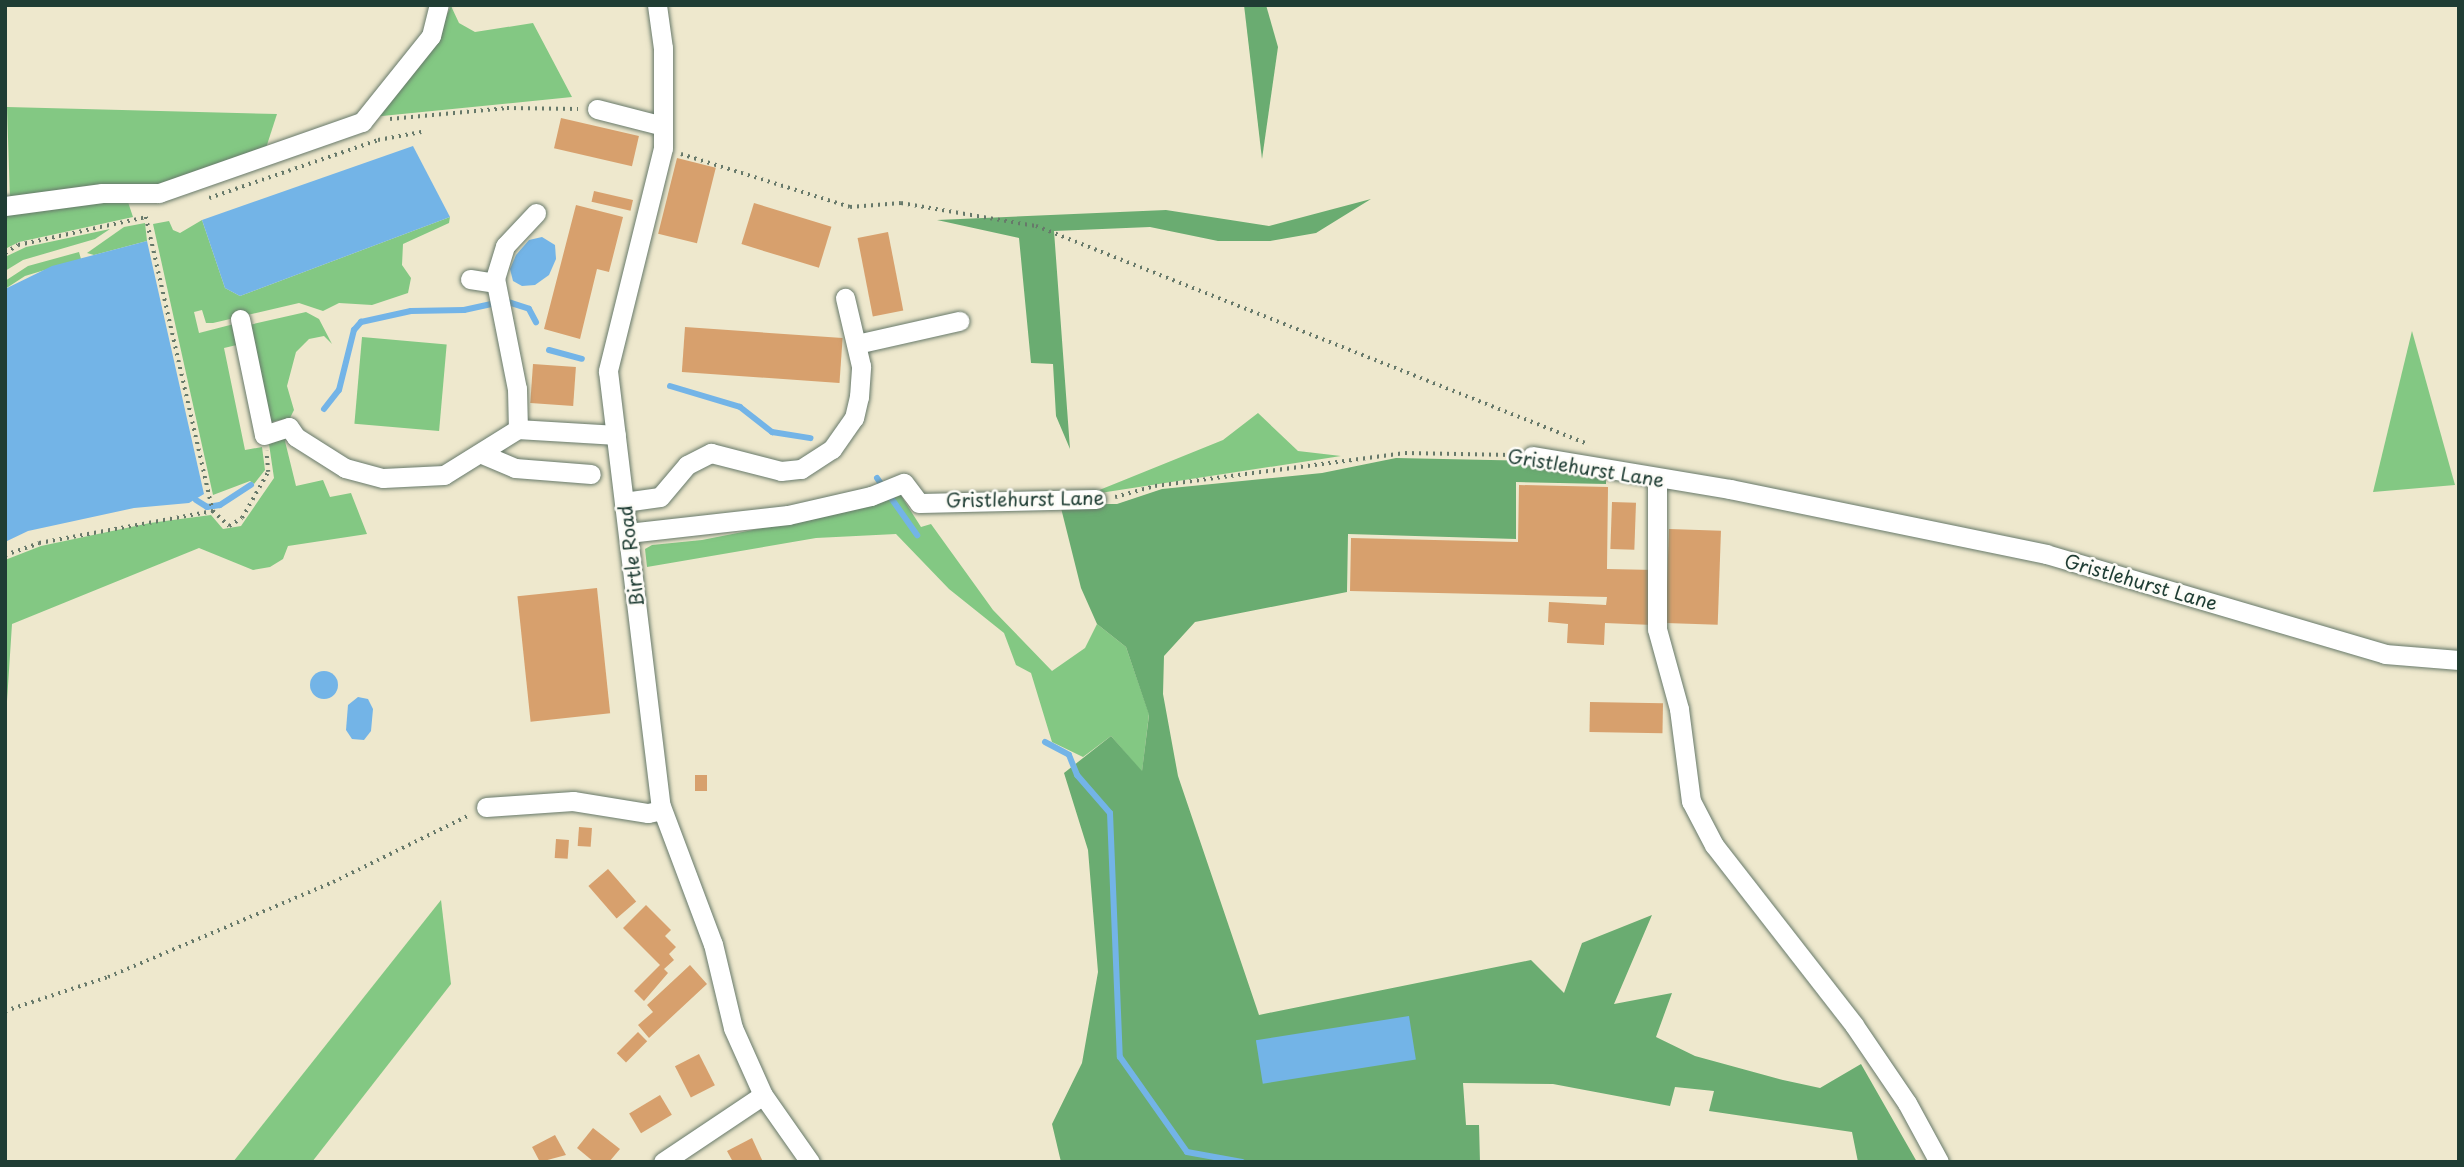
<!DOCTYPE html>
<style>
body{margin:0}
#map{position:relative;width:2464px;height:1167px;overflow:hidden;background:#eee8cd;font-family:"Playpen Sans",sans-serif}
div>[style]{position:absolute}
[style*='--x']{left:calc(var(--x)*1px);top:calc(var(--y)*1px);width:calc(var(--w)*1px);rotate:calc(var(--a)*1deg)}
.green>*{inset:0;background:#83c883;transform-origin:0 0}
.forest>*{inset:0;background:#6aac71}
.water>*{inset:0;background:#73b4e7;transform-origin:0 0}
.round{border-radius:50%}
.stream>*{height:6px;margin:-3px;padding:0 3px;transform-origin:3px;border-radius:3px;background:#73b4e7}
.building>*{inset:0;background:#d7a06d;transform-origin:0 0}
.path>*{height:3.5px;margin-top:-1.75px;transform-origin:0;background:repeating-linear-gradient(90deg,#67796a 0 2px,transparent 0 7px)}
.roads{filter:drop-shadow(0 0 2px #67796a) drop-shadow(0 0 2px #67796a)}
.minor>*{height:19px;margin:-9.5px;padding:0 9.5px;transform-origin:9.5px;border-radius:9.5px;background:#fff}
span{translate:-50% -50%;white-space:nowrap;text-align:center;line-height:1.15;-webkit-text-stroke:5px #fdfcf7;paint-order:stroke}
.street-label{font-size:19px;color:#1f3d34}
.frame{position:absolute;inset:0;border:7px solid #1f3d34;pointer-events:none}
</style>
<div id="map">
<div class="green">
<div style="clip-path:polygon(451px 6px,459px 23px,475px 32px,533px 23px,572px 97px,372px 117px,435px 40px)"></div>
<div style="clip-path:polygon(7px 107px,277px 114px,265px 151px,158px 187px,10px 200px)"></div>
<div style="clip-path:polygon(103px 202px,128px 202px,133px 217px,19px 242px,5px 249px,5px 215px)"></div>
<div style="clip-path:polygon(450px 217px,449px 223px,403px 244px,402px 265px,411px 278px,408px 293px,372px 305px,339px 303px,323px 311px,299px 303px,213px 323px,206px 323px,202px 310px,194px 312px,199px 333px,234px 324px,241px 344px,224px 348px,245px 450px,262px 447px,265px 470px,254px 484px,250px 481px,213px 495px,153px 224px,169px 221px,173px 230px,180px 233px,202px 220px,225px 288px,240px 296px)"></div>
<div style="clip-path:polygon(145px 223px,147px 241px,94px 255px,87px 253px,124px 227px)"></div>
<div style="clip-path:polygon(110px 229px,95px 239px,23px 260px,5px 271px,5px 257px,26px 247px)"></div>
<div style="clip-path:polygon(79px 252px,81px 259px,25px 276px,5px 289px,5px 281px,28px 266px)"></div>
<div style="clip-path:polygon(306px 312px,319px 319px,332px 344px,324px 336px,309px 339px,296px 352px,287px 386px,294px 410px,290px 418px,270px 422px,249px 325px)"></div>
<div style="clip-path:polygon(2412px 331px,2455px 485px,2373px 492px)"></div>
<div style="left:362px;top:337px;width:85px;height:87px;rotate:5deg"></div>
<div style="clip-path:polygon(1258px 413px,1298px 451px,1341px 456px,1087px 495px,1223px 440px)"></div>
<div style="clip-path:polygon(283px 433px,296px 486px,323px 480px,330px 497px,351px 493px,367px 534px,288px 546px,283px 559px,270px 567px,253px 570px,199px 548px,12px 624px,5px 732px,5px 560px,41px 546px,150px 523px,211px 515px,223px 529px,241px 526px,274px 478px,269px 444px,275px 442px,273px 435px)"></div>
<div style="clip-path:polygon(900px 494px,921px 527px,931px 524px,993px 610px,1052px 671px,1085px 648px,1097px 624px,1126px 647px,1149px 714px,1142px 772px,1111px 736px,1083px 757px,1052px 742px,1031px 673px,1016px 665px,1004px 633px,949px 589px,896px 534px,816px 538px,647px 567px,645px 549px,652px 545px,702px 540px,845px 512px)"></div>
<div style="clip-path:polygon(441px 900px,451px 984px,312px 1162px,233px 1162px)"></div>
</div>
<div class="forest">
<div style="clip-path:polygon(1244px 5px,1266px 5px,1278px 47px,1262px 159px)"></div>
<div style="clip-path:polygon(1371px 199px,1316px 233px,1270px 241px,1218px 241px,1150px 227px,1054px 231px,1070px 449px,1056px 416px,1053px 364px,1031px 363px,1019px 238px,937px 220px,1166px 210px,1269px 226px)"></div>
<div style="clip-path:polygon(1396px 458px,1532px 461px,1606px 475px,1606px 484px,1516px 482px,1516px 539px,1348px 534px,1347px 592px,1195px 622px,1164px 656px,1163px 694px,1178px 776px,1259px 1015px,1531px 960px,1564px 993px,1582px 943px,1652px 915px,1614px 1004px,1672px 993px,1656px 1037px,1695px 1056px,1783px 1080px,1820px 1088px,1861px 1064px,1917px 1162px,1858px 1162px,1852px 1132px,1709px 1111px,1714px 1091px,1675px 1087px,1670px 1106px,1553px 1084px,1463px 1083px,1466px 1125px,1479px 1125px,1480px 1162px,1061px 1162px,1052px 1124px,1082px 1063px,1098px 972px,1088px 850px,1064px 773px,1111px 736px,1142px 771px,1149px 715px,1126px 647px,1097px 624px,1081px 588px,1060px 504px,1117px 504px,1162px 489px,1322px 473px)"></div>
</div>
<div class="water">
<div style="clip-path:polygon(413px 146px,450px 217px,240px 296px,225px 288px,202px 220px)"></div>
<div style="clip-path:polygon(542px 237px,555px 245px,556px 259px,549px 275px,535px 285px,522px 286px,513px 281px,510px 269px,516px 255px,529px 240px)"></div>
<div style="clip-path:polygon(147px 241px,204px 494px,189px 503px,134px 508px,28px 531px,5px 542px,5px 289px,52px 266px)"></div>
<div class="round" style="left:310px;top:671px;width:28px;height:28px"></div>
<div style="clip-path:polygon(358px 697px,368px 699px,373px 709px,371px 731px,364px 740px,352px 739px,346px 730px,348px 705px)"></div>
<div style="left:1409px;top:1016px;width:44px;height:155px;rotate:81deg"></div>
</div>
<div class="stream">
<div style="--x:549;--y:350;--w:34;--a:15"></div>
<div style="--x:670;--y:386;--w:73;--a:16.7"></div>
<div style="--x:740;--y:407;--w:41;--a:38"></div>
<div style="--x:772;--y:432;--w:39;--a:9"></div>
<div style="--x:324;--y:409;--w:24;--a:-52"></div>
<div style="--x:339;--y:390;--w:62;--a:-76"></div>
<div style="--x:354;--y:330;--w:11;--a:-49"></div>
<div style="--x:361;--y:322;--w:51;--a:-12.4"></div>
<div style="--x:411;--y:311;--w:53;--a:-1.1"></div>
<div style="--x:464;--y:310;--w:42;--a:-12.4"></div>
<div style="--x:505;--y:301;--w:25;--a:18"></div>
<div style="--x:529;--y:309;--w:15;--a:62"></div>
<div style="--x:877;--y:478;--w:70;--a:54.9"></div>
<div style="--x:196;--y:500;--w:13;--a:32"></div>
<div style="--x:207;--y:507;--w:13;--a:-9"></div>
<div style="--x:220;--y:505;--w:37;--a:-33"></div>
<div style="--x:1045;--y:742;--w:27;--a:28"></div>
<div style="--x:1069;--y:755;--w:22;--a:68"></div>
<div style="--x:1077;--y:775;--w:50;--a:49"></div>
<div style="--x:1110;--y:813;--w:244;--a:87.7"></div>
<div style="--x:1120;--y:1057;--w:116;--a:54.8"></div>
<div style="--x:1187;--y:1152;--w:56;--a:10.3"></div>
</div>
<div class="building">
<div style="left:561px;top:118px;width:80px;height:31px;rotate:13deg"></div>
<div style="left:677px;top:158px;width:40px;height:78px;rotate:14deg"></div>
<div style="left:594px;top:191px;width:40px;height:11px;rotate:13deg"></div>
<div style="left:754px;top:203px;width:81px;height:43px;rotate:17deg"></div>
<div style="clip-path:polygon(576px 205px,623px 217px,609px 272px,597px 269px,580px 339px,544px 329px)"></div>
<div style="left:888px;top:232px;width:80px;height:31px;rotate:79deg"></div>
<div style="left:685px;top:327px;width:158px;height:45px;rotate:4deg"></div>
<div style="left:533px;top:364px;width:43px;height:39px;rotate:4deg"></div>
<div style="clip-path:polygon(1519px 485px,1608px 487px,1607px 569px,1655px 570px,1653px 625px,1605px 623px,1604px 645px,1567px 643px,1568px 624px,1548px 622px,1549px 602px,1606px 605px,1607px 597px,1350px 591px,1351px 538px,1518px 542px)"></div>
<div style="left:1612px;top:502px;width:24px;height:47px;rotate:2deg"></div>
<div style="left:1669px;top:529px;width:52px;height:94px;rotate:2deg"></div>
<div style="left:597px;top:588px;width:126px;height:80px;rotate:84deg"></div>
<div style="left:1590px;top:702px;width:73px;height:30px;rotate:1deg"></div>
<div style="left:695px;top:775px;width:12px;height:16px"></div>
<div style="left:579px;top:827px;width:13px;height:19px;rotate:4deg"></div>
<div style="left:556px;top:839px;width:13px;height:19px;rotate:4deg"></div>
<div style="left:608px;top:869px;width:43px;height:26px;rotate:49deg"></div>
<div style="clip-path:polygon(646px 905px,671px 930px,665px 936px,676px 947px,669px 954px,674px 960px,664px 969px,668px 973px,644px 1001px,634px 991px,660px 965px,623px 928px)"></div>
<div style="clip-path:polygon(690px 965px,707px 984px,649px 1038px,638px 1025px,653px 1012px,647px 1005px)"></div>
<div style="left:638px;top:1032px;width:13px;height:30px;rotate:45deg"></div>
<div style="left:699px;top:1054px;width:35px;height:27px;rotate:63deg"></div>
<div style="left:660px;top:1095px;width:23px;height:36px;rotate:59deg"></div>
<div style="clip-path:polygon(593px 1128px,620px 1149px,609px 1162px,594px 1162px,577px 1148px)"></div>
<div style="clip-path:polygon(555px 1135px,566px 1155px,540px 1162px,532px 1147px)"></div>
<div style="clip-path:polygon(752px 1138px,763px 1162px,733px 1162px,727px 1151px)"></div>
</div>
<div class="path">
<div style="--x:390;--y:119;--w:118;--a:-5.4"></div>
<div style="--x:507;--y:108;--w:71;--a:0.8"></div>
<div style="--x:681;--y:154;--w:177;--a:17.4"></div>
<div style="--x:850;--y:207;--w:51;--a:-4.5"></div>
<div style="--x:901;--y:203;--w:137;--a:9.7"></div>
<div style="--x:1036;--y:226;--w:593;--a:21.55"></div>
<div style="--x:209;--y:198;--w:179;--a:-18.9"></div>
<div style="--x:378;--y:140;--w:44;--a:-10.5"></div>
<div style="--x:5;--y:253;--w:15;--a:-32"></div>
<div style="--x:18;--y:245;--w:131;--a:-12.3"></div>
<div style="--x:146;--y:217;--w:302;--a:77.2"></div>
<div style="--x:213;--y:511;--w:22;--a:43"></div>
<div style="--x:229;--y:526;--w:15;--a:-32"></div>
<div style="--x:242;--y:518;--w:53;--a:-60.5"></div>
<div style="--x:268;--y:472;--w:21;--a:-95"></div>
<div style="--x:1115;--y:497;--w:41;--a:-15.4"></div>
<div style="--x:1155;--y:486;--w:252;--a:-7.5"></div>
<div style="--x:1405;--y:453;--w:108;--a:1.1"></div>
<div style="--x:5;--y:555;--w:36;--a:-19"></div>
<div style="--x:39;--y:543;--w:177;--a:-10.4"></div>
<div style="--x:5;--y:1011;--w:108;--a:-18.3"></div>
<div style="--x:108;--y:977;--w:244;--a:-22.9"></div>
<div style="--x:333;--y:882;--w:153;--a:-26.1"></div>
</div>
<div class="roads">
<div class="minor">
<div style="--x:657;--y:5;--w:43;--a:82.1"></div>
<div style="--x:663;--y:48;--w:100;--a:90"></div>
<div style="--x:663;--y:148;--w:230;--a:103.9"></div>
<div style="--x:608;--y:371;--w:438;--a:83.1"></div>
<div style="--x:661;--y:806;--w:147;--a:69.4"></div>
<div style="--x:713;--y:944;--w:86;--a:76.6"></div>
<div style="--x:733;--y:1028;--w:73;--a:65.9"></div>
<div style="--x:763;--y:1095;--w:82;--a:55"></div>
<div style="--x:597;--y:109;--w:68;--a:14.4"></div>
<div style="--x:5;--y:206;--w:98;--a:-7.6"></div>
<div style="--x:102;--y:193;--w:57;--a:0"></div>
<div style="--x:159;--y:193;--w:215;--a:-19.3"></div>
<div style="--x:362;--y:122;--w:110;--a:-51.3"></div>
<div style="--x:431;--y:36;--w:32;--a:-76"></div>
<div style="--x:536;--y:213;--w:45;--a:133.2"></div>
<div style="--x:505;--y:246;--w:34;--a:107"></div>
<div style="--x:495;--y:278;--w:113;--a:78.8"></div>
<div style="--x:517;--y:389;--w:40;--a:88.6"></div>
<div style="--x:518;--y:429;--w:98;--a:3.5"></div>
<div style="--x:470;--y:279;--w:25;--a:9"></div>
<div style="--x:240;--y:319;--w:118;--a:78.3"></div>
<div style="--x:264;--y:435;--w:26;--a:-18"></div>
<div style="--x:289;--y:427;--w:12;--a:55"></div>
<div style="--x:296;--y:437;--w:58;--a:32.3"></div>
<div style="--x:345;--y:468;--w:39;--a:15"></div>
<div style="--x:383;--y:478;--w:61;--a:-2.8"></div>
<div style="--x:444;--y:475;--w:87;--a:-31.9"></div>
<div style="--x:857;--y:344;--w:105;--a:-12.7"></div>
<div style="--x:482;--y:454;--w:36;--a:23"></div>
<div style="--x:515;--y:468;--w:76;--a:4.5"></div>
<div style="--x:1532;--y:456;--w:201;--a:9.5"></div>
<div style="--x:1730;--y:489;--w:323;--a:11.6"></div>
<div style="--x:2046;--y:554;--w:353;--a:16.4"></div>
<div style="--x:2385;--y:654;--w:74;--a:4.6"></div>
<div style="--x:1657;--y:479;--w:150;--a:90"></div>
<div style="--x:1657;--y:629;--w:83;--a:74.6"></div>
<div style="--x:1679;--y:709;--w:93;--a:82.6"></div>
<div style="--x:1691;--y:801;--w:50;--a:62.4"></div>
<div style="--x:1714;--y:845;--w:228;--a:52.1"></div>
<div style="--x:1854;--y:1025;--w:94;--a:55.8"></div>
<div style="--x:1907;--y:1103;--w:67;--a:61.5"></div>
<div style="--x:624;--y:502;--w:36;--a:-8"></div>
<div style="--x:660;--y:497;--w:42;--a:-49.8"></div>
<div style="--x:687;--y:465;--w:27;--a:-27"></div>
<div style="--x:711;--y:453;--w:72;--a:14.4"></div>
<div style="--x:781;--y:471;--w:20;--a:-6"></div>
<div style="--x:801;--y:469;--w:37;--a:-33"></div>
<div style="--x:832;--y:449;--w:38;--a:-55"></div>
<div style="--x:854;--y:418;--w:22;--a:-77"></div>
<div style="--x:859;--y:397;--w:31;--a:-86"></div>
<div style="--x:861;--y:366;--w:70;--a:-103.2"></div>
<div style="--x:628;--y:533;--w:161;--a:-6.4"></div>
<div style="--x:788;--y:515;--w:85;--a:-12.9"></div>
<div style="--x:871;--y:496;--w:35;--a:-22"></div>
<div style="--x:904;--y:483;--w:25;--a:53"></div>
<div style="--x:919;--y:503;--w:177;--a:-1.3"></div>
<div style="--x:486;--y:807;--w:87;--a:-3.9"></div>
<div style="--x:573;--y:801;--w:76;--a:9.1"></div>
<div style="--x:648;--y:813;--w:14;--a:-12"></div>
<div style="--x:663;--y:1162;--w:120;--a:-33.8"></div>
</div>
</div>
<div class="street-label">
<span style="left:1586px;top:468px;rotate:9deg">Gristlehurst Lane</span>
<span style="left:1025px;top:499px;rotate:-1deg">Gristlehurst Lane</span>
<span style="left:631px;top:556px;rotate:-97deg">Birtle Road</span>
<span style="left:2141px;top:582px;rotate:16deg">Gristlehurst Lane</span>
</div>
<div class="frame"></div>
</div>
